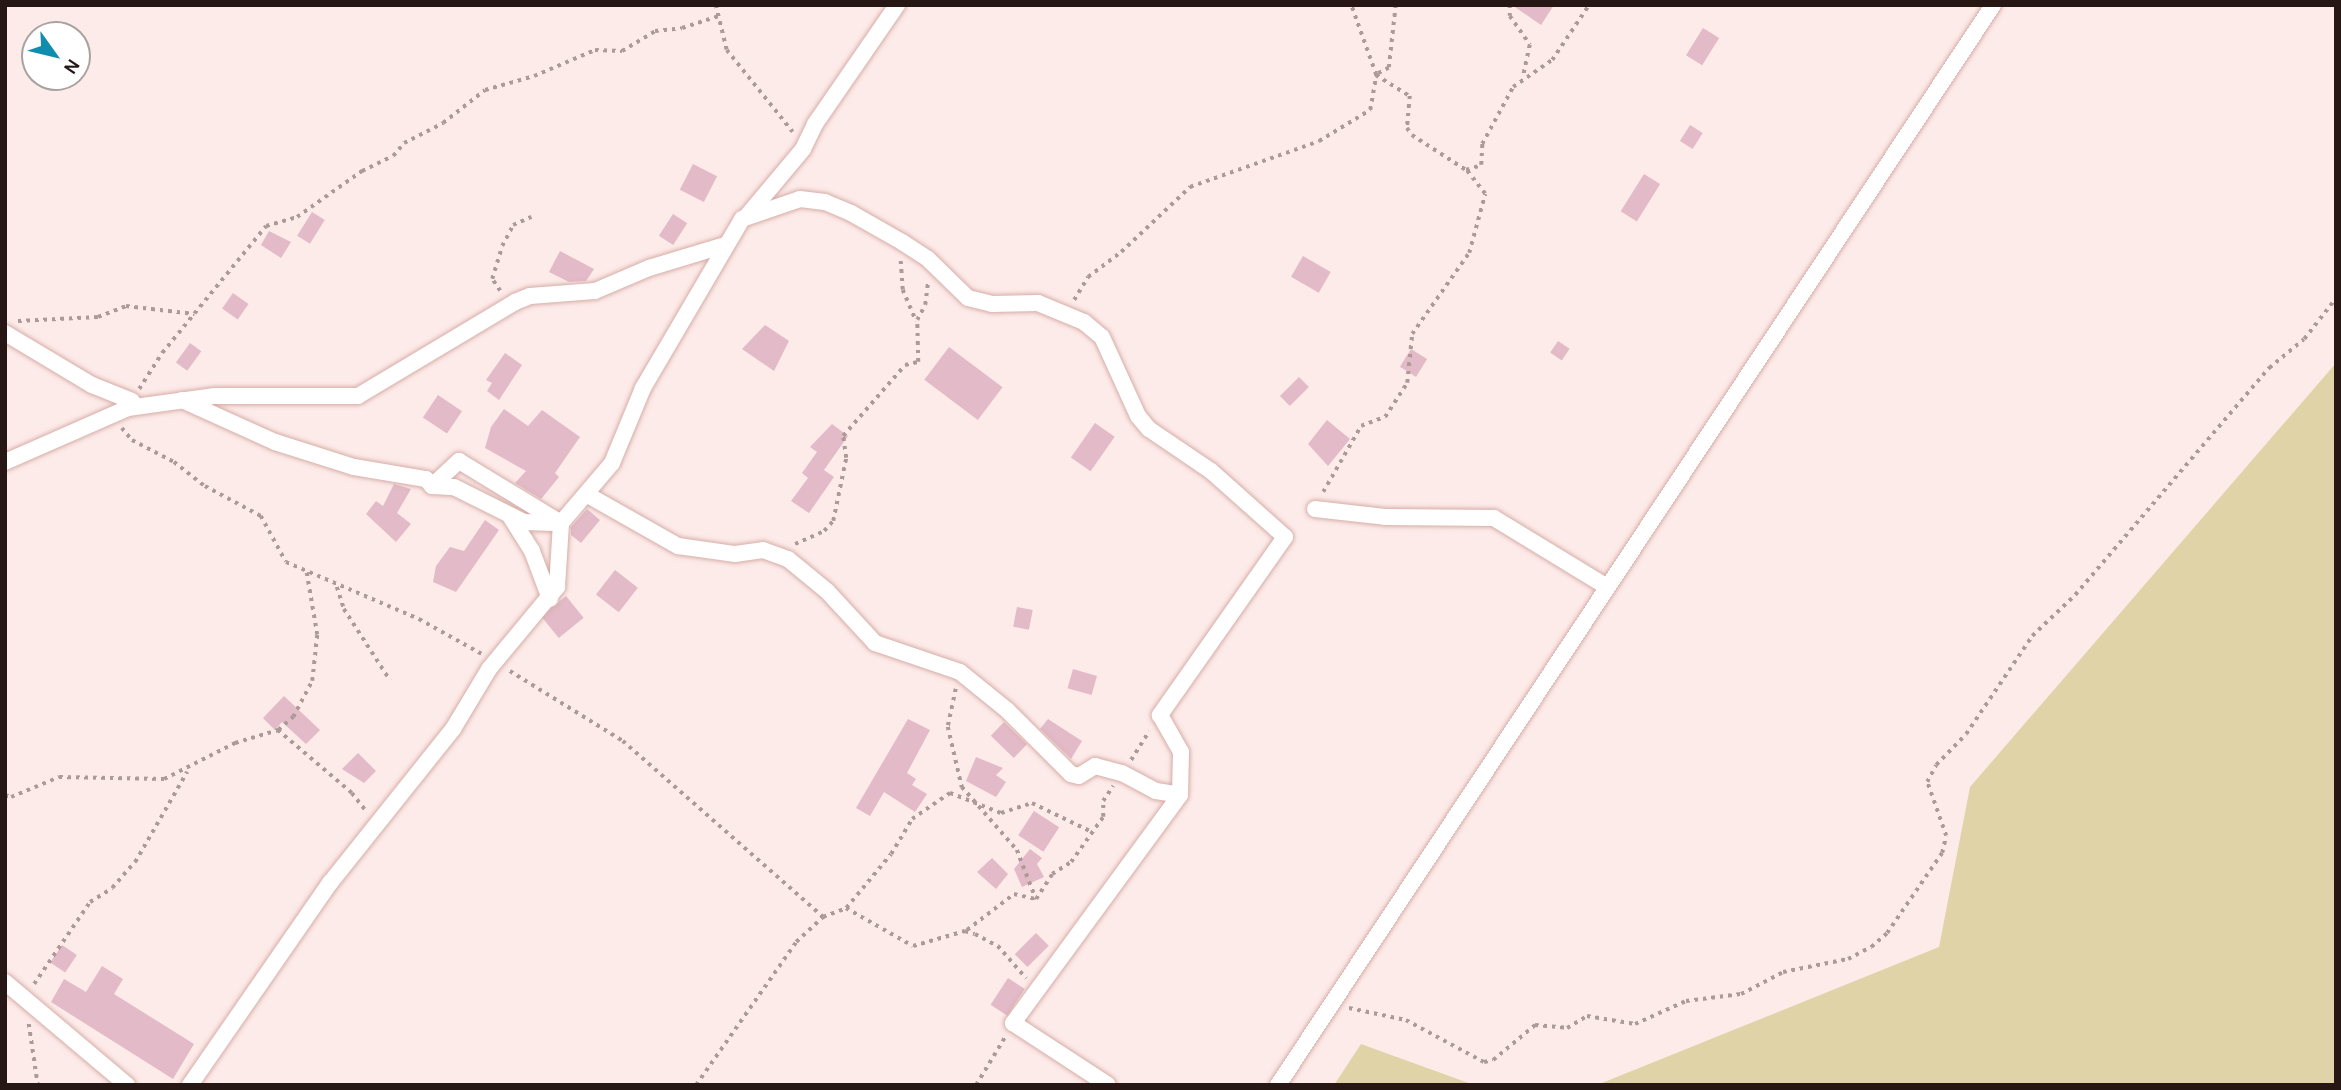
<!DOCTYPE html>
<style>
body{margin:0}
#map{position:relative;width:2341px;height:1090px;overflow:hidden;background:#fdebe9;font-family:Karla,sans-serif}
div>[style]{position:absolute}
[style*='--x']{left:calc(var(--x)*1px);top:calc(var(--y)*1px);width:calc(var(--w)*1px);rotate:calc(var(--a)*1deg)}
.green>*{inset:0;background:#e0d3a7}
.building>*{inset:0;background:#e2bac8;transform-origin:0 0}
.path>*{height:3.5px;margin-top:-1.75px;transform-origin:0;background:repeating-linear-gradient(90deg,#ab9a98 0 3.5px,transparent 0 8.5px)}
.roads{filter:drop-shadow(0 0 2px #d6ada7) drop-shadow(0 0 2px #d6ada7)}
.street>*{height:16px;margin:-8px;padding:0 8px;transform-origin:8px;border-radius:8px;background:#fff}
span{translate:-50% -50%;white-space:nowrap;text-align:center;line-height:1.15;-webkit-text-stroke:5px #fff;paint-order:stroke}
.frame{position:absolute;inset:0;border:7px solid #261715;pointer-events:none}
.north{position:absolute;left:21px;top:21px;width:70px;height:70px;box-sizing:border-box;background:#fff;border:2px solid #a8a2a1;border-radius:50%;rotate:124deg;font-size:19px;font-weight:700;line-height:28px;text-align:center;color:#261715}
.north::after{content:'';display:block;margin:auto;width:24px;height:32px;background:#108cae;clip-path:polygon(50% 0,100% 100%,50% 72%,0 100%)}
</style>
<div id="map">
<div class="green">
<div style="clip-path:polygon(2336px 363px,2336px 1085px,1597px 1085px,1939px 947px,1970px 787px)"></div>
<div style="clip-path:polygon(1361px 1044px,1474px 1085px,1334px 1085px)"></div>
</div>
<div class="building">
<div style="clip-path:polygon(1512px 5px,1554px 5px,1541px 25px)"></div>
<div style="left:1703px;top:28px;width:19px;height:32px;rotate:32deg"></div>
<div style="left:1690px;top:125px;width:15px;height:19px;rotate:32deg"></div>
<div style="left:693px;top:164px;width:27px;height:29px;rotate:27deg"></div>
<div style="left:1644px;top:174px;width:19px;height:44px;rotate:32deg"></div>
<div style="left:312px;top:212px;width:15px;height:28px;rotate:32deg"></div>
<div style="left:673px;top:214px;width:17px;height:26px;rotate:33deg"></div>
<div style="clip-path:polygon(269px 231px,291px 242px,281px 258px,261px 245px)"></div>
<div style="clip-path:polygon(560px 251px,594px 269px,586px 281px,569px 282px,549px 272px)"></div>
<div style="left:1303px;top:256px;width:32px;height:24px;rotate:30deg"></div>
<div style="left:233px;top:293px;width:19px;height:19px;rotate:35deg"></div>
<div style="clip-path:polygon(765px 325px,789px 341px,774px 371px,742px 349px)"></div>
<div style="left:1558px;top:341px;width:14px;height:14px;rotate:34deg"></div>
<div style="left:190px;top:343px;width:14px;height:24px;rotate:36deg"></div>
<div style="left:949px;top:347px;width:67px;height:41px;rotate:37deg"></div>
<div style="left:1411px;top:349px;width:19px;height:21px;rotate:32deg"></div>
<div style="clip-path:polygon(505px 353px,522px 365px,499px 400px,487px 391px,492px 383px,486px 380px)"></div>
<div style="left:1299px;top:377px;width:14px;height:27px;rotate:45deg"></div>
<div style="left:438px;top:395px;width:29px;height:27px;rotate:34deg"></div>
<div style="clip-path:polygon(504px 409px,528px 426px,542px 410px,580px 437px,555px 473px,559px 477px,541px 499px,515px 483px,526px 471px,485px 448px,491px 427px)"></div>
<div style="clip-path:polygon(1327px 420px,1350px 439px,1328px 466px,1308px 444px)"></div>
<div style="left:1095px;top:423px;width:24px;height:42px;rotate:35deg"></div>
<div style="clip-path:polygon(832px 424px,848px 436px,824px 470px,834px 477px,809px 513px,791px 501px,808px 478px,802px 473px,817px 452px,810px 447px)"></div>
<div style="clip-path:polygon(394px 484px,411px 489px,397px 513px,411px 524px,396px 542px,366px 514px,376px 501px,383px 506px)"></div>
<div style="clip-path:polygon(587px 509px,600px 520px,581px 543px,571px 535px,571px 527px)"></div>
<div style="clip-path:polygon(485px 520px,499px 530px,456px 592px,433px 582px,436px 566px,450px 547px,464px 551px)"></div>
<div style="left:615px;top:570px;width:29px;height:31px;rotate:38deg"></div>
<div style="left:566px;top:596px;width:28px;height:32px;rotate:51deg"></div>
<div style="left:1017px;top:607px;width:16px;height:20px;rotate:11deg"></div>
<div style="left:1073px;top:669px;width:25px;height:20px;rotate:16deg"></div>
<div style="clip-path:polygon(284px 696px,320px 730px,306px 744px,282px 722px,275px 730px,263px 718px)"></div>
<div style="clip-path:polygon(908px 719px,930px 730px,907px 773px,916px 779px,912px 785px,927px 794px,915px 812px,884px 792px,870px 816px,856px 808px)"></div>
<div style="clip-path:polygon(1048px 719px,1082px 741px,1071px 759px,1040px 729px)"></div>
<div style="left:1004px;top:722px;width:32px;height:19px;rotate:44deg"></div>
<div style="clip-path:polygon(358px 753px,376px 771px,364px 783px,342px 769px)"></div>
<div style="clip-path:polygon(976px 757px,1003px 768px,996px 775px,1006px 782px,996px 797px,966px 781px)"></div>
<div style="left:1034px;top:811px;width:30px;height:29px;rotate:33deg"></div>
<div style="clip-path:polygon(1030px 849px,1042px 858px,1037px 864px,1044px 877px,1022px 887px,1014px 869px)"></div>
<div style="clip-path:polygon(992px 858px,1008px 874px,996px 889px,977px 872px)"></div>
<div style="left:1036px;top:933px;width:18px;height:30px;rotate:45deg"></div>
<div style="left:62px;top:945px;width:18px;height:21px;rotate:34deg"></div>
<div style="clip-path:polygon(102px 966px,123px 979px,114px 994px,194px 1044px,173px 1079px,51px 1002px,64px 979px,86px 992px)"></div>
<div style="left:1008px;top:978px;width:20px;height:32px;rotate:33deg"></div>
</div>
<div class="path">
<div style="--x:716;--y:5;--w:46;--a:76.3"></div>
<div style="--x:727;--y:50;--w:105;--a:51.2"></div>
<div style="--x:1396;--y:5;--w:63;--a:96.3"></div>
<div style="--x:1389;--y:68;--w:15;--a:152"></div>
<div style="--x:1376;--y:75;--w:40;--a:32"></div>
<div style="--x:1410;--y:96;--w:32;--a:95"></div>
<div style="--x:1407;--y:128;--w:9;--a:54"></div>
<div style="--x:1412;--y:135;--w:64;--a:32.9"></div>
<div style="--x:1510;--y:5;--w:11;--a:90"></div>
<div style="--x:1510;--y:16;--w:35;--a:55"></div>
<div style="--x:1530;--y:45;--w:33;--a:102"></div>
<div style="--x:901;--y:261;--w:29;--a:86"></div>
<div style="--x:903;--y:290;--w:34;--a:67"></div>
<div style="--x:500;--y:291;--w:14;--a:-124"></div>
<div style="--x:492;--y:279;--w:34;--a:-73"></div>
<div style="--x:502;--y:246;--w:24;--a:-62"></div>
<div style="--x:513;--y:225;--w:20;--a:-24"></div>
<div style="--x:1074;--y:300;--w:27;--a:-59"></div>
<div style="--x:1088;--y:277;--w:41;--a:-37.1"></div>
<div style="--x:1121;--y:252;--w:95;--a:-43.3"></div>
<div style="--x:1190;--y:187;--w:137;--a:-19.6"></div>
<div style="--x:1319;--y:141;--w:60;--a:-31.3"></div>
<div style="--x:1370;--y:110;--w:36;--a:-80"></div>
<div style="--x:1376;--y:75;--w:74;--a:-109.7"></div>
<div style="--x:18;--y:321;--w:80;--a:-2.9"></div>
<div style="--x:98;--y:317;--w:30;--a:-21"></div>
<div style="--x:126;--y:306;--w:69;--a:6.6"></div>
<div style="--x:139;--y:389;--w:43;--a:-57.4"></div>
<div style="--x:162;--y:353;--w:164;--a:-50.7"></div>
<div style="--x:266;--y:226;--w:32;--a:-16"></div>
<div style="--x:297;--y:217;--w:80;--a:-35.3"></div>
<div style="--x:362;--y:171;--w:34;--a:-26"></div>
<div style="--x:393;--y:156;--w:17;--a:-50"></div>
<div style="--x:404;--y:143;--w:44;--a:-27.1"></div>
<div style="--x:443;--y:123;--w:53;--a:-38.2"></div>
<div style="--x:485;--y:90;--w:51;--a:-15.9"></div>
<div style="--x:534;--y:76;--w:66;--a:-23.1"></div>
<div style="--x:595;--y:50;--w:27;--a:2"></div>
<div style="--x:622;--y:51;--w:39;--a:-31"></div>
<div style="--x:655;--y:31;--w:27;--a:-6"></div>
<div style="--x:682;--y:28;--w:39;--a:-18"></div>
<div style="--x:122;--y:428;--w:16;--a:50"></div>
<div style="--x:132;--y:440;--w:47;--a:27.6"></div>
<div style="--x:174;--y:462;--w:39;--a:38"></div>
<div style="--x:205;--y:486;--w:64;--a:28.2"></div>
<div style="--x:261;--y:516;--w:52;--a:61.5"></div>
<div style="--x:286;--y:562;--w:145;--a:23.2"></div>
<div style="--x:419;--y:619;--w:72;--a:29.1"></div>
<div style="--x:1323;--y:492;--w:76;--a:-60.1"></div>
<div style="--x:1361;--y:426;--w:26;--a:-21"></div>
<div style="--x:1385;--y:417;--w:40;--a:-57.1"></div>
<div style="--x:1407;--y:383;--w:49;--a:-84.2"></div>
<div style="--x:1412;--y:334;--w:99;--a:-54.9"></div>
<div style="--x:1469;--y:253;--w:61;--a:-74.8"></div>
<div style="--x:1485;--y:194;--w:31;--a:-128"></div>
<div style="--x:1466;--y:170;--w:16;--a:-18"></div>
<div style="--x:1481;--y:165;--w:21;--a:-87"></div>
<div style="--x:1482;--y:144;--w:65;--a:-61.5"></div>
<div style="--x:1513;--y:87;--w:47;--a:-34.7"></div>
<div style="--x:1552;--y:60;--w:66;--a:-56.1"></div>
<div style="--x:795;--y:544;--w:32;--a:-24"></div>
<div style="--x:824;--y:531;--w:13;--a:-48"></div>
<div style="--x:833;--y:521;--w:64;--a:-78.3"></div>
<div style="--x:846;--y:458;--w:22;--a:-98"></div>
<div style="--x:843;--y:436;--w:94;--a:-48.9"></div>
<div style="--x:905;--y:365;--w:13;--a:-13"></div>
<div style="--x:918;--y:362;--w:42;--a:-91.4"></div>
<div style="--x:917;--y:320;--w:17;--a:-62"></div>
<div style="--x:925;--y:305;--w:25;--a:-83"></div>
<div style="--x:337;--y:587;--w:23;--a:72"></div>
<div style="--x:344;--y:609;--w:85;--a:57.1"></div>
<div style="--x:510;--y:671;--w:133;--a:31.8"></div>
<div style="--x:623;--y:741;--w:266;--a:41.3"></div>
<div style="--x:956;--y:689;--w:39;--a:102"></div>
<div style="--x:948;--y:727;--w:62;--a:76.9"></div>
<div style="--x:962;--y:787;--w:84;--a:48.9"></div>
<div style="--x:1017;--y:850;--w:53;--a:68.8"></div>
<div style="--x:278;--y:730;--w:97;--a:40.4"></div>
<div style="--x:352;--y:793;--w:23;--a:52"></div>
<div style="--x:1131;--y:760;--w:34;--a:-58"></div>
<div style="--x:5;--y:795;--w:6;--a:18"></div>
<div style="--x:11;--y:797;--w:52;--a:-22.6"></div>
<div style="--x:59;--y:777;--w:105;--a:1.1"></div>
<div style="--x:164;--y:779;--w:80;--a:-26.9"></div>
<div style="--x:235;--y:743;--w:45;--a:-16.8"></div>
<div style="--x:278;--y:730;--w:20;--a:-41"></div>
<div style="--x:293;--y:717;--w:41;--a:-62.2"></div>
<div style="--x:312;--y:681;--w:46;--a:-83.8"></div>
<div style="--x:317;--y:635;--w:66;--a:-99.6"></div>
<div style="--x:1036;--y:899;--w:30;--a:-57"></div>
<div style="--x:1052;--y:874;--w:22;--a:-32"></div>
<div style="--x:1071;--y:862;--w:55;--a:-54.6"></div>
<div style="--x:1103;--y:817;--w:16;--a:-90"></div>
<div style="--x:1103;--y:801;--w:18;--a:-56"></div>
<div style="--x:846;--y:908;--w:70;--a:-50.2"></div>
<div style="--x:891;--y:854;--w:41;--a:-59"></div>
<div style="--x:912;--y:819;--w:46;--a:-34.4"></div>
<div style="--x:950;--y:793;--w:55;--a:21.4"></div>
<div style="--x:1001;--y:813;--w:33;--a:-18"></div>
<div style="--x:1032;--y:803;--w:67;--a:25.8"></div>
<div style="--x:967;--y:930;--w:59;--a:-37.5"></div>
<div style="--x:1014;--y:894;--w:23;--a:13"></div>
<div style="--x:34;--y:984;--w:99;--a:-55.7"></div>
<div style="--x:90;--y:902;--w:26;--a:-32"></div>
<div style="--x:112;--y:888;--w:35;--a:-49"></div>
<div style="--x:135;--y:862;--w:104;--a:-60"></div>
<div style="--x:1349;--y:1008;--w:58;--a:11.9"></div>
<div style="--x:1406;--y:1020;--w:89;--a:28.3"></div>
<div style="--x:1484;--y:1062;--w:9;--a:-13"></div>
<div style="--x:1493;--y:1060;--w:55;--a:-39.8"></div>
<div style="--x:1535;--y:1025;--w:32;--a:5"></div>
<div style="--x:1567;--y:1028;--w:23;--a:-31"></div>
<div style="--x:1587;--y:1016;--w:49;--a:9.5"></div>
<div style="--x:1635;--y:1024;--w:56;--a:-24.3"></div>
<div style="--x:1686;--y:1001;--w:55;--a:-7.3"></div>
<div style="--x:1741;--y:994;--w:47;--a:-27.6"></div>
<div style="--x:1783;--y:972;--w:66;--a:-11.3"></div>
<div style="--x:1848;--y:959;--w:26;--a:-28"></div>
<div style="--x:1871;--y:947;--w:21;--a:-41"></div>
<div style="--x:1887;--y:933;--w:97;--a:-55.5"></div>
<div style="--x:1942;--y:853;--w:17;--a:-77"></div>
<div style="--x:1946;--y:836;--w:57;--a:-109.4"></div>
<div style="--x:1927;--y:782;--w:19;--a:-62"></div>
<div style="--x:1936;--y:765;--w:43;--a:-45.9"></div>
<div style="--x:1966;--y:734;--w:118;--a:-56"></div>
<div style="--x:2032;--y:636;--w:59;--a:-43.6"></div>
<div style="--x:2075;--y:595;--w:299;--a:-49.5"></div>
<div style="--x:2269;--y:368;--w:45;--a:-39.6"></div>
<div style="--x:2304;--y:339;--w:52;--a:-52"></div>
<div style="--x:29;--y:1024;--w:62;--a:81.6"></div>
<div style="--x:696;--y:1085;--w:174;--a:-55"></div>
<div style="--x:796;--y:942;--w:37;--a:-43"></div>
<div style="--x:823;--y:917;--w:25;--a:-21"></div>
<div style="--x:846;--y:908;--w:77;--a:29.6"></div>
<div style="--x:913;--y:946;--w:54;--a:-16.1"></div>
<div style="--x:965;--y:931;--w:10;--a:17"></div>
<div style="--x:975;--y:934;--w:26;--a:28"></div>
<div style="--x:998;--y:946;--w:43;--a:48.8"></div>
<div style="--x:976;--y:1085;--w:56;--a:-58.9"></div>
</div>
<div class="roads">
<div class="street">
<div style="--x:747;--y:216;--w:87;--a:-50.1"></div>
<div style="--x:803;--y:149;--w:28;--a:-64"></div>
<div style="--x:815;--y:124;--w:145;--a:-55.4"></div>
<div style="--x:5;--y:333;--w:101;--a:30.9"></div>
<div style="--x:92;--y:385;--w:43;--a:21.8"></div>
<div style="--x:182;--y:400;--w:102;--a:24.3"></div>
<div style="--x:275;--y:442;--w:83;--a:17.6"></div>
<div style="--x:354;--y:467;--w:73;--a:9.5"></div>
<div style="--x:426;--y:479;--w:9;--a:49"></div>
<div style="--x:432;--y:486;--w:22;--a:3"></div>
<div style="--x:454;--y:487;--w:78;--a:26.6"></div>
<div style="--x:524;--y:522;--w:37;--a:2"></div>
<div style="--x:5;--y:462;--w:134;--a:-23.7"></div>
<div style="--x:128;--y:408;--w:88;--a:-7.9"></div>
<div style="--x:215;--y:396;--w:143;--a:0"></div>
<div style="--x:358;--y:396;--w:183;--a:-30.9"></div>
<div style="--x:515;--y:302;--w:16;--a:-22"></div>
<div style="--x:530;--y:296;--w:65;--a:-4.4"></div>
<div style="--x:595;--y:291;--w:59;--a:-23.1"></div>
<div style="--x:649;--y:268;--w:79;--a:-16.8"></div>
<div style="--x:432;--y:486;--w:37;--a:-43"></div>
<div style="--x:459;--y:461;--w:119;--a:31.3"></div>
<div style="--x:586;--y:494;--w:106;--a:29.5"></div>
<div style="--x:678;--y:546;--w:58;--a:8"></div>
<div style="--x:735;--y:554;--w:28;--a:-8"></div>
<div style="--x:763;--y:550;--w:27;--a:20"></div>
<div style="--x:788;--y:559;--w:50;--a:39.4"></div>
<div style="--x:827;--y:591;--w:71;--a:47.3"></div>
<div style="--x:875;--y:643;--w:90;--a:18.8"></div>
<div style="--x:960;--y:672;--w:60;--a:39"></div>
<div style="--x:1007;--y:710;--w:91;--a:45"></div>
<div style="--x:1071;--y:774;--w:8;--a:14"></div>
<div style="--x:1079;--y:776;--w:19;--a:-32"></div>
<div style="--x:1095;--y:766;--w:28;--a:15"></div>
<div style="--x:1122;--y:773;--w:38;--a:28"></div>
<div style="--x:1156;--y:791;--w:24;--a:9"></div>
<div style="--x:1315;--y:509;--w:70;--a:6.5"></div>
<div style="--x:1385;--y:517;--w:109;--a:0.5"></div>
<div style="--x:1494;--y:518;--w:132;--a:31.4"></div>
<div style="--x:510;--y:516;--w:41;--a:57.8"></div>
<div style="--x:532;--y:551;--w:51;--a:69.4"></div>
<div style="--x:5;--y:982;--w:160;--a:40.2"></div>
<div style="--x:190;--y:1085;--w:246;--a:-55.3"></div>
<div style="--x:330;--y:883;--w:197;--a:-51.4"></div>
<div style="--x:453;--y:729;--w:70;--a:-59"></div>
<div style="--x:489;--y:669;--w:107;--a:-50.3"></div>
<div style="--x:557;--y:587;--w:64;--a:-86.4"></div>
<div style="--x:561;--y:523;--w:79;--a:-49.6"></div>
<div style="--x:612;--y:463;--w:81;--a:-67.5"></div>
<div style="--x:643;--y:388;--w:196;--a:-59.6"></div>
<div style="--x:742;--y:219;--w:61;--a:-19"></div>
<div style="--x:800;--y:199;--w:25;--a:7"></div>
<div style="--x:825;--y:202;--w:28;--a:23"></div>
<div style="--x:851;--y:213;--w:59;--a:29.6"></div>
<div style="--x:902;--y:242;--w:31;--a:33"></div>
<div style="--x:928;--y:259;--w:56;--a:44.3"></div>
<div style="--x:968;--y:298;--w:25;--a:14"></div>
<div style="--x:992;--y:304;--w:46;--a:-1.2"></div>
<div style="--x:1038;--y:303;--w:50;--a:22.4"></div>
<div style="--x:1084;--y:322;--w:23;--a:40"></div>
<div style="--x:1102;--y:337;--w:87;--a:65.5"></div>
<div style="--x:1138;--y:416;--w:17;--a:50"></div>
<div style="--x:1149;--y:429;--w:75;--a:34.1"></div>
<div style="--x:1211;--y:471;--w:99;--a:41.7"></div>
<div style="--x:1285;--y:537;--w:218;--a:125.1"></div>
<div style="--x:1160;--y:715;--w:43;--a:60.4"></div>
<div style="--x:1181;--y:752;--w:43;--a:91.3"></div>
<div style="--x:1180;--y:795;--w:283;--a:126.2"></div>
<div style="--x:1013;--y:1023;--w:113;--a:33.1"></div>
<div style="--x:1278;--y:1085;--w:1295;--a:-56.49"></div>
</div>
</div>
<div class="frame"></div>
<div class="north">N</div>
</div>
